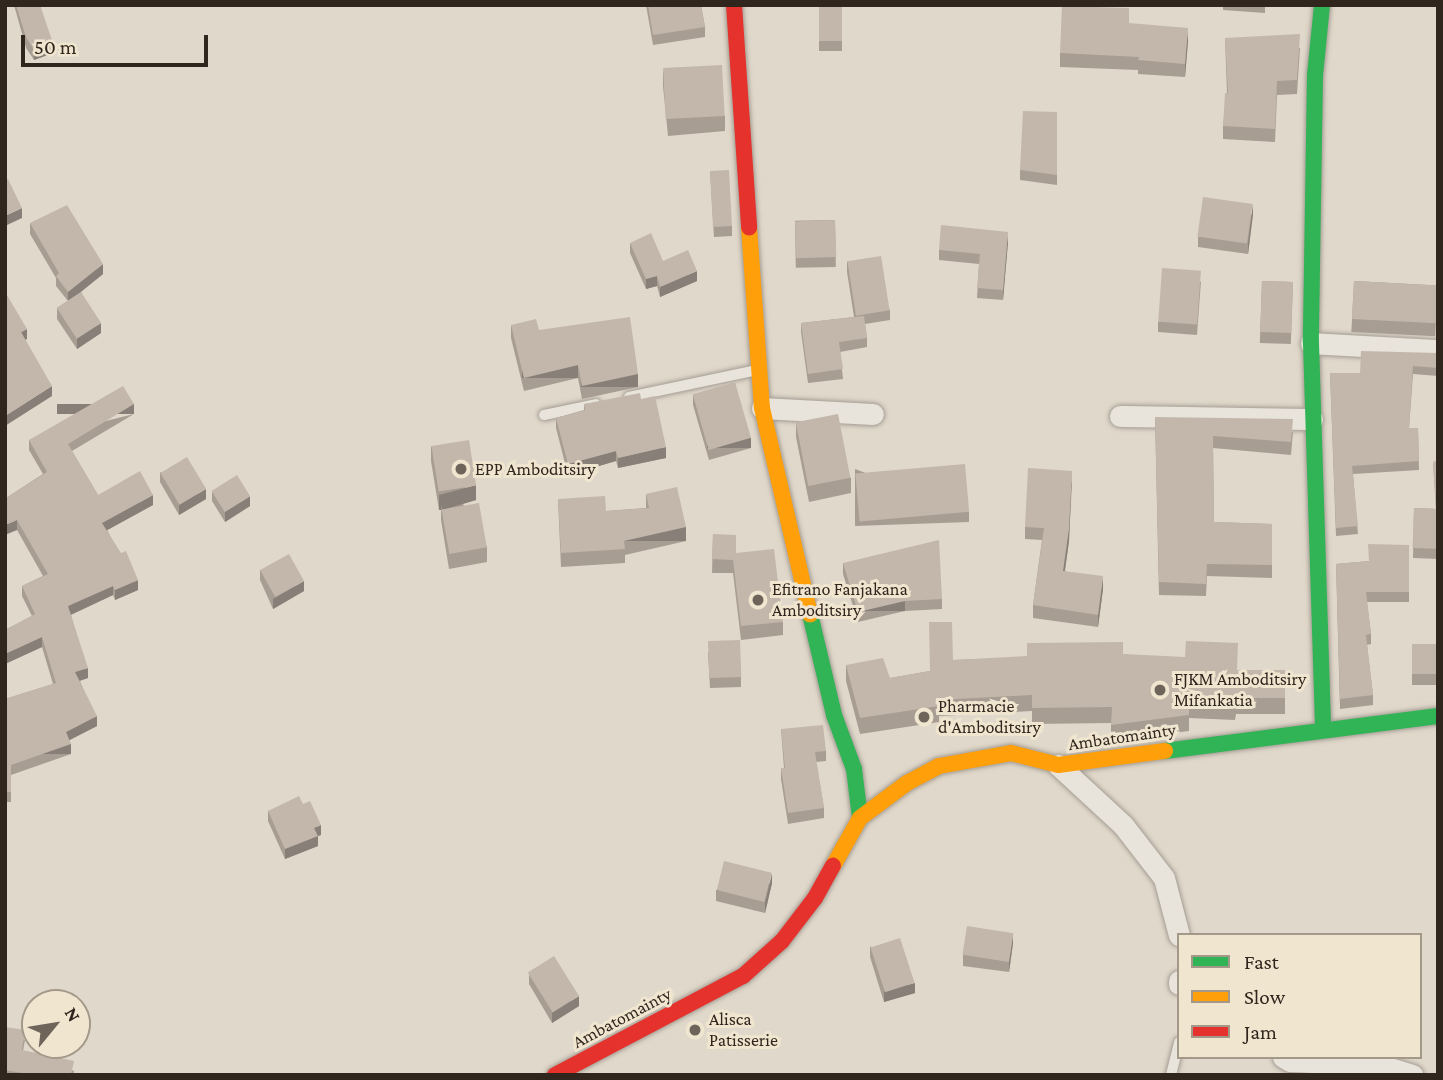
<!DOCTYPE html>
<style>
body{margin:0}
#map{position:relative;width:1443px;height:1080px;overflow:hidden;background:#e0d8ca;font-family:"Crimson Pro",serif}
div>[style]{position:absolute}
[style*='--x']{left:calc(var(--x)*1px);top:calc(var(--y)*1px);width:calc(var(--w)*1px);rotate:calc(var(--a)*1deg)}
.roads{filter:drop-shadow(0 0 2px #a49d94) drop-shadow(0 0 2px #a49d94)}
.lane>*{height:10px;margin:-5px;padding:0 5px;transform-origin:5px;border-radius:5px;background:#e8e4db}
.street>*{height:21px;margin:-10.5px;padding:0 10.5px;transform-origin:10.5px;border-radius:10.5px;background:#e8e4db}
.fast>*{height:16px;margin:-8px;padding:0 8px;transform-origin:8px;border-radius:8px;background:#30b455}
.slow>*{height:16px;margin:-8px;padding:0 8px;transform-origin:8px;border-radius:8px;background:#ff9f0a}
.jam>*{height:16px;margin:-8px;padding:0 8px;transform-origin:8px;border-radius:8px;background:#e5322d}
.wall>*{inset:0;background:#a89d93;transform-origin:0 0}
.shaded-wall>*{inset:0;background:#888078;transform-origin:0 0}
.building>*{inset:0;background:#c3b7ab;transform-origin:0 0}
.dots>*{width:19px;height:19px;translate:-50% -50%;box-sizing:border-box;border:4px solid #f0e6d0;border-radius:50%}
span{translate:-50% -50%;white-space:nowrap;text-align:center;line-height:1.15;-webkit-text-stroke:6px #f0e6d0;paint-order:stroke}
.poi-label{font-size:18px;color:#31261e}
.left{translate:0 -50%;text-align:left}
.street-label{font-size:18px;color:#31261e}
.frame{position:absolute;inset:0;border:7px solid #31261e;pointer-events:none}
.legend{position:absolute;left:1177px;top:933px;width:245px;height:126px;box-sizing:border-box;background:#f0e6d0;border:2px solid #a49989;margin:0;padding:9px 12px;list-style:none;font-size:21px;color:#31261e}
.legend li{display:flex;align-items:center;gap:14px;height:35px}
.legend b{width:35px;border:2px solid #a49989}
.north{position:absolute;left:21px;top:989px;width:70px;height:70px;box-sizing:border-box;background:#f0e6d0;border:2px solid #a49989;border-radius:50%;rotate:60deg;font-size:19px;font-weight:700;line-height:28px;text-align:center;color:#31261e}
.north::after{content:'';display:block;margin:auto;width:24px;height:32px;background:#6e645a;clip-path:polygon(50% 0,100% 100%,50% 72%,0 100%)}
.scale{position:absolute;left:21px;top:35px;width:187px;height:32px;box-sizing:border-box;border:4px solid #31261e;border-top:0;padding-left:9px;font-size:21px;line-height:24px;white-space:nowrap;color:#31261e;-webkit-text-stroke:5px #f0e6d0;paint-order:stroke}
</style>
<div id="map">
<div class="roads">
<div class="lane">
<div style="--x:629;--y:397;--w:131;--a:-11.9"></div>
<div style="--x:544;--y:415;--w:53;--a:-11.9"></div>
<div style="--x:1171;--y:1075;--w:34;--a:-76"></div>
</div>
<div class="street">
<div style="--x:1311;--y:343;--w:127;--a:3.2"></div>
<div style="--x:762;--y:408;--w:111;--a:3.1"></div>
<div style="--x:1120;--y:416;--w:192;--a:0.9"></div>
<div style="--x:1058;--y:765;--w:88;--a:42.7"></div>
<div style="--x:1123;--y:825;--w:67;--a:52.3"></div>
<div style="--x:1164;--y:878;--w:59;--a:75.3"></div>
<div style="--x:1179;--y:981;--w:3;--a:90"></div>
<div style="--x:1283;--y:1057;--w:8;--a:30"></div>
<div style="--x:1290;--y:1061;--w:90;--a:2.5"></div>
<div style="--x:1380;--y:1065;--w:34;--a:17"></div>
</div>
<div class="fast">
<div style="--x:1322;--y:5;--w:70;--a:95.7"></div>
<div style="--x:1315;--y:75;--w:268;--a:90.9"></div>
<div style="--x:1311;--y:343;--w:387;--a:88.2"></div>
<div style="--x:810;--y:614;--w:104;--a:76.6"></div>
<div style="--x:834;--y:715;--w:58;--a:69.7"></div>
<div style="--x:854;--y:769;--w:49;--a:83"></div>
<div style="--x:1165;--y:751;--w:275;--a:-7.3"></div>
</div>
<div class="slow">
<div style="--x:749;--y:227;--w:181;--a:85.9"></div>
<div style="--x:762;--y:408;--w:212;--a:76.9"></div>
<div style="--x:833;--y:866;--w:55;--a:-60.6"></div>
<div style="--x:860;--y:818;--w:59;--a:-36.7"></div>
<div style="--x:907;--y:783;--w:36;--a:-28"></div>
<div style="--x:939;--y:766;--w:73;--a:-10.2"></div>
<div style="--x:1011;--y:753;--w:49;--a:14.3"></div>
<div style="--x:1058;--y:765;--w:108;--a:-7.5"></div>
</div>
<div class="jam">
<div style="--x:734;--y:5;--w:223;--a:86.1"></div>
<div style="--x:555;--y:1075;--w:212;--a:-27.8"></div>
<div style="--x:743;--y:976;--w:52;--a:-41.9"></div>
<div style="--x:782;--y:941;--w:54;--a:-52.5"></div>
<div style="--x:815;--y:898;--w:37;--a:-61"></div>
</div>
</div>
<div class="wall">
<div style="clip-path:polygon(14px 5px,40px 5px,53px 53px,34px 60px,26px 48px)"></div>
<div style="clip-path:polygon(646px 5px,701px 5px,705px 27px,705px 37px,653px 45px)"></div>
<div style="left:819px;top:5px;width:23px;height:46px"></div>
<div style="clip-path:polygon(1223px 5px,1265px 5px,1265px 13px,1223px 10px)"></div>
<div style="clip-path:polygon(1129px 24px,1188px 41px,1185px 77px,1138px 74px,1138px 70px,1060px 67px,1060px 53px)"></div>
<div style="clip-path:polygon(1225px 38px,1300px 48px,1297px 94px,1277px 95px,1275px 142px,1223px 139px,1223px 126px,1227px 93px)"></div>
<div style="clip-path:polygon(663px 71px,725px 116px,725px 131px,668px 136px,663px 86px)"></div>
<div style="clip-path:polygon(1057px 112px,1057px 185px,1020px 180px,1020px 170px)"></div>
<div style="clip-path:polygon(710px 171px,732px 226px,732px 236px,714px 237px)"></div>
<div style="clip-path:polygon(1253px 214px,1248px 254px,1198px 247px,1198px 237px)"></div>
<div style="left:835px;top:220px;width:47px;height:40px;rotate:89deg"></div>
<div style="clip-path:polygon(30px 223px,103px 274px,81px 292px,101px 333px,77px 349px,57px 319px,57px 309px,68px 301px,56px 286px,56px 278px,30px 234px)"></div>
<div style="clip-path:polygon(1008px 242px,1003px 300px,977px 298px,979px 264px,939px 260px,939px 250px)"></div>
<div style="clip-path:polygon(630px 243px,663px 261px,697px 281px,660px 297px,657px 286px,646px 289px,630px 253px)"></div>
<div style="clip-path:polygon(847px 261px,890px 310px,890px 320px,865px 324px,867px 338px,867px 347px,840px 352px,843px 379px,808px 383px,801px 332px,801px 323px,854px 317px,847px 272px)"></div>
<div style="clip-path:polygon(1201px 281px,1197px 335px,1158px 332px,1158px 322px)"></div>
<div style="left:1262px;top:281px;width:31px;height:62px;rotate:2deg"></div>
<div style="left:1354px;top:281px;width:84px;height:51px;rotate:3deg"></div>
<div style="clip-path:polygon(511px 325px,539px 330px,638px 387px,582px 399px,578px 378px,524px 391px,511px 338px)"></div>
<div style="clip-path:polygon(1438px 353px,1438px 376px,1413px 374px,1409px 428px,1418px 428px,1419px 470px,1353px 474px,1358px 534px,1336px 536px,1330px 373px,1360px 373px)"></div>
<div style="clip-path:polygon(693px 395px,751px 448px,709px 460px,693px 405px)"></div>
<div style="clip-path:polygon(641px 399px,666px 458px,618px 468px,616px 461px,568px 475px,556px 428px,556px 418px,584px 410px,584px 404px)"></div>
<div style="clip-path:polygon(134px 414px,72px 451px,98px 495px,153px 505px,107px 530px,138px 590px,115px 600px,113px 595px,71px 615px,88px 678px,80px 681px,97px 726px,69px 740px,71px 754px,11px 775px,11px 802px,5px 802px,5px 699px,53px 684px,42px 647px,5px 664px,5px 630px,32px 616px,22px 596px,22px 586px,43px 576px,17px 530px,6px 498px,43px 474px,29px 450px,29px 440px)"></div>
<div style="clip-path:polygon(1155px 417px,1293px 432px,1291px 455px,1213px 448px,1214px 522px,1272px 524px,1272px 578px,1207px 576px,1206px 596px,1159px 595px)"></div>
<div style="clip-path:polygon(796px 422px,851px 478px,851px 493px,809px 502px,796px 437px)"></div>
<div style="clip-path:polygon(431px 446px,476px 500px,463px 504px,487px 547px,487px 562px,449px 569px,441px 520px,441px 510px,439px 510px,431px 461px)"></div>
<div style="clip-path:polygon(1438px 461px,1438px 559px,1413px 558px,1414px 508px,1436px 509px,1433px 462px)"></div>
<div style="clip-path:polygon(855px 469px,969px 512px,969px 522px,855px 526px)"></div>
<div style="clip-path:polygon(160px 472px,206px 499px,179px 515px,160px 482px)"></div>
<div style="clip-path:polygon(1072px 483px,1069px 541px,1065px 571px,1103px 589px,1098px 627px,1033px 618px,1033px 605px,1042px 540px,1025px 539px,1025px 527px)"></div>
<div style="clip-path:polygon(212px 491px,250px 506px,225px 522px,212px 501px)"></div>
<div style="clip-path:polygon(646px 494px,686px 541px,625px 555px,625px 563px,561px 567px,558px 499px,606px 511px,646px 508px)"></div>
<div style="clip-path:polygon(713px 534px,783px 622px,783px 635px,741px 640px,733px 573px,712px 573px)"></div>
<div style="clip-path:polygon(1409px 545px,1409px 602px,1367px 602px,1371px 634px,1371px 644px,1367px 645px,1373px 695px,1373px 705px,1340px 709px,1336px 564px,1369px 561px)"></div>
<div style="clip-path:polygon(843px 563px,942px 599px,942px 609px,905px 611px,858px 622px,843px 574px)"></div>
<div style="clip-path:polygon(260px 570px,304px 591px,273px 609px,260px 580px)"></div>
<div style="left:1438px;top:644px;width:41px;height:26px;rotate:90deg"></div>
<div style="clip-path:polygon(708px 652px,741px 677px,741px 687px,710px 688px)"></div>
<div style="clip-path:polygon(1123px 654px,1238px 670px,1285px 670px,1285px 714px,1236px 714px,1235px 720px,1189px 718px,1189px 731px,1111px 741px,1111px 723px,1032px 724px,1032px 711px,939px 716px,939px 722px,860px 734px,846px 681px,846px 665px,890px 678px,930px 671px,953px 660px)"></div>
<div style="clip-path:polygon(781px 729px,826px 751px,826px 761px,816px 762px,824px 808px,824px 818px,788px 824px,781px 779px,781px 768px,784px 768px)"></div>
<div style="clip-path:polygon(303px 804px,321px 835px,318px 836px,318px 846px,285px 859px,268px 821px,268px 811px)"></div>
<div style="clip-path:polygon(772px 883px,765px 913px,716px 901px,716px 890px)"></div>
<div style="clip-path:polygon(1013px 943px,1009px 972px,963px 966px,963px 955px)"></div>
<div style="clip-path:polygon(870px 946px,915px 993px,884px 1002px,870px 957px)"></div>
<div style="clip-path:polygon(529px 974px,579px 1006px,552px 1023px,529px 984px)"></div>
<div style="clip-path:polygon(5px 1027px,25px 1040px,23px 1051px,74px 1071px,73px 1075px,5px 1075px)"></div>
</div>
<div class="shaded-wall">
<div style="clip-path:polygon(1188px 28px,1188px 41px,1185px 77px,1185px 64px)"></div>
<div style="clip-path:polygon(53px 43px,53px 53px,34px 60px,34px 50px)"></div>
<div style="clip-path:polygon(1253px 204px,1253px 214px,1248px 254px,1248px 244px)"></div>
<div style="clip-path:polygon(22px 208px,22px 218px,5px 226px,5px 216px)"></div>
<div style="clip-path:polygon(1008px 232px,1008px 242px,1003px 300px,1003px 290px)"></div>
<div style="clip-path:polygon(103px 264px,103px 274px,68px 302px,68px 292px)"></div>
<div style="clip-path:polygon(697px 271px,697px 281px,660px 297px,660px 287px)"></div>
<div style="clip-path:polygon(657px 276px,657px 286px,646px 289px,646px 279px)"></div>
<div style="clip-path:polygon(101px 323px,101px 333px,77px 349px,77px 338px)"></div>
<div style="clip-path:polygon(27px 329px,27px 339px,21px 342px,21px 332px)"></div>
<div style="left:578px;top:365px;width:13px;height:56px;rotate:90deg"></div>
<div style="left:638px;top:374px;width:13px;height:57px;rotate:90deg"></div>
<div style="clip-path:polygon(52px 386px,52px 396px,5px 426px,5px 416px)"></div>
<div style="left:134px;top:404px;width:10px;height:77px;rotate:90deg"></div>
<div style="left:751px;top:438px;width:10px;height:44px;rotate:90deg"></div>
<div style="clip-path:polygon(666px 447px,666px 458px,618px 468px,618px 458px)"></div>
<div style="clip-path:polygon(616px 451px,616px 461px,568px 475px,568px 464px)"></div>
<div style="clip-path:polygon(1072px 471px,1069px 541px,1063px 583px,1063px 571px)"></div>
<div style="clip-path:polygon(476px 485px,476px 500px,442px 510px,441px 505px,441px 510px,439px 510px,439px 495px)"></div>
<div style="clip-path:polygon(206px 489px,206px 499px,179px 515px,179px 505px)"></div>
<div style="clip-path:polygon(153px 495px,153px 505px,102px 533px,102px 523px)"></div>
<div style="clip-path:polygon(250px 496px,250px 506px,225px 522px,225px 512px)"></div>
<div style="clip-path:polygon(17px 520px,17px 530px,5px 535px,5px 525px)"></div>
<div style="left:686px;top:527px;width:14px;height:64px;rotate:90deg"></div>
<div style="clip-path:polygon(1103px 576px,1103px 589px,1098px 627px,1098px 615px)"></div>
<div style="clip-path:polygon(138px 580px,138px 590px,115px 600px,115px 590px)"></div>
<div style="clip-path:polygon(304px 581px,304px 591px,273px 609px,273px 599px)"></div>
<div style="clip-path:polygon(113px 586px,113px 595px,68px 616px,68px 606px)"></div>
<div style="left:905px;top:601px;width:10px;height:48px;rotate:90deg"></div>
<div style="clip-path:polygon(42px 637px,42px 647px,5px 664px,5px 654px)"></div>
<div style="clip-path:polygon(88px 668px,88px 678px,75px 682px,75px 672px)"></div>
<div style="clip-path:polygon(97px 716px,97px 726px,66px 742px,66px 732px)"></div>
<div style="left:71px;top:744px;width:10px;height:64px;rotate:90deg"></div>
<div style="clip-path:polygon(321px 825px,321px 835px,318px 836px,318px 846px,285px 859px,285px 849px,314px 828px)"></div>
<div style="clip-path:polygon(772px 873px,772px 883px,765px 913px,765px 903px)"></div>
<div style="clip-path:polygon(1013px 933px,1013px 943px,1009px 972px,1009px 962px)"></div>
<div style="clip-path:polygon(915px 983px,915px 993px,884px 1002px,884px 991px)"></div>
<div style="clip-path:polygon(579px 996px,579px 1006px,552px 1023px,552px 1013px)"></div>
</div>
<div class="building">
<div style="clip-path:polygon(16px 5px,40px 5px,53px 43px,34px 50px,26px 37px)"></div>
<div style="clip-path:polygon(648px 5px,701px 5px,705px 27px,653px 35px)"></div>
<div style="left:819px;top:5px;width:23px;height:36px"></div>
<div style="clip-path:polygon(1062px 6px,1129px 8px,1129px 23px,1188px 28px,1185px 64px,1138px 60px,1139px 57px,1060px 53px)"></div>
<div style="clip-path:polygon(1300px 34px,1297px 80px,1277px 81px,1275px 129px,1223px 126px,1225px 93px,1228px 93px,1225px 38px)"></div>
<div style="left:722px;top:65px;width:51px;height:59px;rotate:87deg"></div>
<div style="clip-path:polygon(1023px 111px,1057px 112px,1057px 175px,1020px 170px)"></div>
<div style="left:729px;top:170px;width:56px;height:19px;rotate:87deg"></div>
<div style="clip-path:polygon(8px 179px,22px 208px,5px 216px,5px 181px)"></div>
<div style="left:1203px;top:197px;width:50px;height:40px;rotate:8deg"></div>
<div style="clip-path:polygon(67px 205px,103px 264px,68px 292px,56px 276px,59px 273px,30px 223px)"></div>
<div style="left:835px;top:220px;width:37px;height:40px;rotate:88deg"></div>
<div style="clip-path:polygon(941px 225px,1008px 232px,1003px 290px,977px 288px,980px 254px,939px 250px)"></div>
<div style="clip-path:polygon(651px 233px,663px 261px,688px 250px,697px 271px,660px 287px,657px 276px,646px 279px,630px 243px)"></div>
<div style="left:881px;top:256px;width:55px;height:34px;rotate:81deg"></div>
<div style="left:1162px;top:268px;width:39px;height:54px;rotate:4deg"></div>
<div style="left:1262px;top:281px;width:31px;height:51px;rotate:2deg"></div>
<div style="left:1354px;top:281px;width:84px;height:38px;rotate:3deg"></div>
<div style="left:81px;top:292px;width:37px;height:29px;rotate:57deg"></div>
<div style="clip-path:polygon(7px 295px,27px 329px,21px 332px,52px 386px,5px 416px,5px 296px)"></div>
<div style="clip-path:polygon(864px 316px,867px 338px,839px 342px,843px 369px,808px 374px,801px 323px)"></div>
<div style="clip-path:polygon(630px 317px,638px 374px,582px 386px,578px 365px,524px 378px,511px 325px,536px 319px,539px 330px)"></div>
<div style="clip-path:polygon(1361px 351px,1438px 353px,1438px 368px,1413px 366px,1409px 428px,1418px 428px,1419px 461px,1352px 466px,1358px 526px,1336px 528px,1330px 373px,1360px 373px)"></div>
<div style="left:735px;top:382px;width:58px;height:44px;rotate:74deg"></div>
<div style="clip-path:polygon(123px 386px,134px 404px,68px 444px,98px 495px,140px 471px,153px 495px,102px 523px,121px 553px,126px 551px,138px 580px,115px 590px,113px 586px,68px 606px,88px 668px,75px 672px,97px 716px,66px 732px,71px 744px,11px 765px,11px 792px,5px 792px,5px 699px,56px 683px,42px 637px,5px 654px,5px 630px,35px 614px,22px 586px,48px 574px,17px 520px,5px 525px,5px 496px,6px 498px,47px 472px,29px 440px)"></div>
<div style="clip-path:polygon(640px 393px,641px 399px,655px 396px,666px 447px,618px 458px,616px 451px,568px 464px,556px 418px,585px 410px,584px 404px)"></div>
<div style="left:838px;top:414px;width:65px;height:43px;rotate:79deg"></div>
<div style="clip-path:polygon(1155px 417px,1293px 419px,1291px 442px,1213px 436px,1214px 522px,1272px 524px,1272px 565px,1207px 564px,1206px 584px,1159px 582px)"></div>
<div style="left:469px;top:440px;width:46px;height:38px;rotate:81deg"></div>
<div style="left:187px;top:457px;width:37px;height:31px;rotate:59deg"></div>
<div style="clip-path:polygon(1438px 461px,1438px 508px,1436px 508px,1433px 462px)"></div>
<div style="left:965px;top:464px;width:48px;height:110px;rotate:85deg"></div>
<div style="clip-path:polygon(1028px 468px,1072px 471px,1069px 529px,1063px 571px,1103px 576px,1098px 615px,1033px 605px,1044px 528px,1025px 527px)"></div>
<div style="left:237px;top:475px;width:25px;height:30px;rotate:58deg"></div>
<div style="clip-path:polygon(677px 487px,686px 527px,624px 541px,625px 549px,561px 553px,558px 499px,605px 496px,606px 511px,649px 508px,646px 494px)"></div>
<div style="left:479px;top:503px;width:45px;height:38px;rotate:80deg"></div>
<div style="left:1414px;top:508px;width:24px;height:40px;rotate:2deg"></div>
<div style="clip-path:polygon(713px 534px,736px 535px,736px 553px,774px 549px,783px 622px,741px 626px,733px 560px,712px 559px)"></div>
<div style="clip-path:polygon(939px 540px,942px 599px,905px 601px,858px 612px,843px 563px)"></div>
<div style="clip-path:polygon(1368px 544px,1409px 545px,1409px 592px,1366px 592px,1371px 634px,1366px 635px,1373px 695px,1340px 699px,1336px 564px,1369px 561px)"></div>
<div style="left:289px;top:554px;width:31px;height:33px;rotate:61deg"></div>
<div style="clip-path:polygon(929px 622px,952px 622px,953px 660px,1027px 656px,1027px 643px,1123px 642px,1123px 654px,1185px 657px,1186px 641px,1238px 643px,1237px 670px,1285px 670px,1285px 698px,1236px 698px,1235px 704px,1189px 702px,1189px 715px,1111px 725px,1112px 707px,1032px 708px,1032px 695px,937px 700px,939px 706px,860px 718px,846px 665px,883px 658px,890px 678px,930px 671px)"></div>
<div style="left:740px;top:640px;width:37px;height:32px;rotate:88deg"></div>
<div style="left:1438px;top:644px;width:30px;height:26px;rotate:90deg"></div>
<div style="clip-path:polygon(823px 725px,826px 751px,815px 752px,824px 808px,788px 813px,781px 768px,785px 768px,781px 729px)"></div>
<div style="clip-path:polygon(299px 796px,303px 804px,310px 801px,321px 825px,314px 828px,318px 836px,285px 849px,268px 811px)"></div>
<div style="left:724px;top:861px;width:49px;height:30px;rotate:14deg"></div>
<div style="left:967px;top:926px;width:47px;height:29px;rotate:9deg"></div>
<div style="left:900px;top:938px;width:47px;height:31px;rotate:72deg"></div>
<div style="left:554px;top:956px;width:47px;height:31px;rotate:58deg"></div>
<div style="clip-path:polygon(5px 1027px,25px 1030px,22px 1050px,74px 1061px,71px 1075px,33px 1075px,5px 1070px)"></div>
</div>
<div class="dots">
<div style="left:461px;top:469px;background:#6e645a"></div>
<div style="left:758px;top:600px;background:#6e645a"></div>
<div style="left:1160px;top:690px;background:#6e645a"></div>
<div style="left:924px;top:717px;background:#6e645a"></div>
<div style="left:695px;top:1030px;background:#6e645a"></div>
</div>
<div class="poi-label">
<span class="left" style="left:475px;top:469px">EPP Amboditsiry</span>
<span class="left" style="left:772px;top:600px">Efitrano Fanjakana<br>Amboditsiry</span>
<span class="left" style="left:1174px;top:690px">FJKM Amboditsiry<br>Mifankatia</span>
<span class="left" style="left:938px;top:717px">Pharmacie<br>d'Amboditsiry</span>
<span class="left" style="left:709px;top:1030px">Alisca<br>Patisserie</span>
</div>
<div class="street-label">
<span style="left:1122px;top:737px;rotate:-8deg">Ambatomainty</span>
<span style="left:622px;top:1018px;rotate:-28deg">Ambatomainty</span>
</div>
<div class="frame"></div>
<ul class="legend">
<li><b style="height:9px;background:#30b455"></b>Fast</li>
<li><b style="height:9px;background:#ff9f0a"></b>Slow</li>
<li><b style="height:9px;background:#e5322d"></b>Jam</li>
</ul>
<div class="north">N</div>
<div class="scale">50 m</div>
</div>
